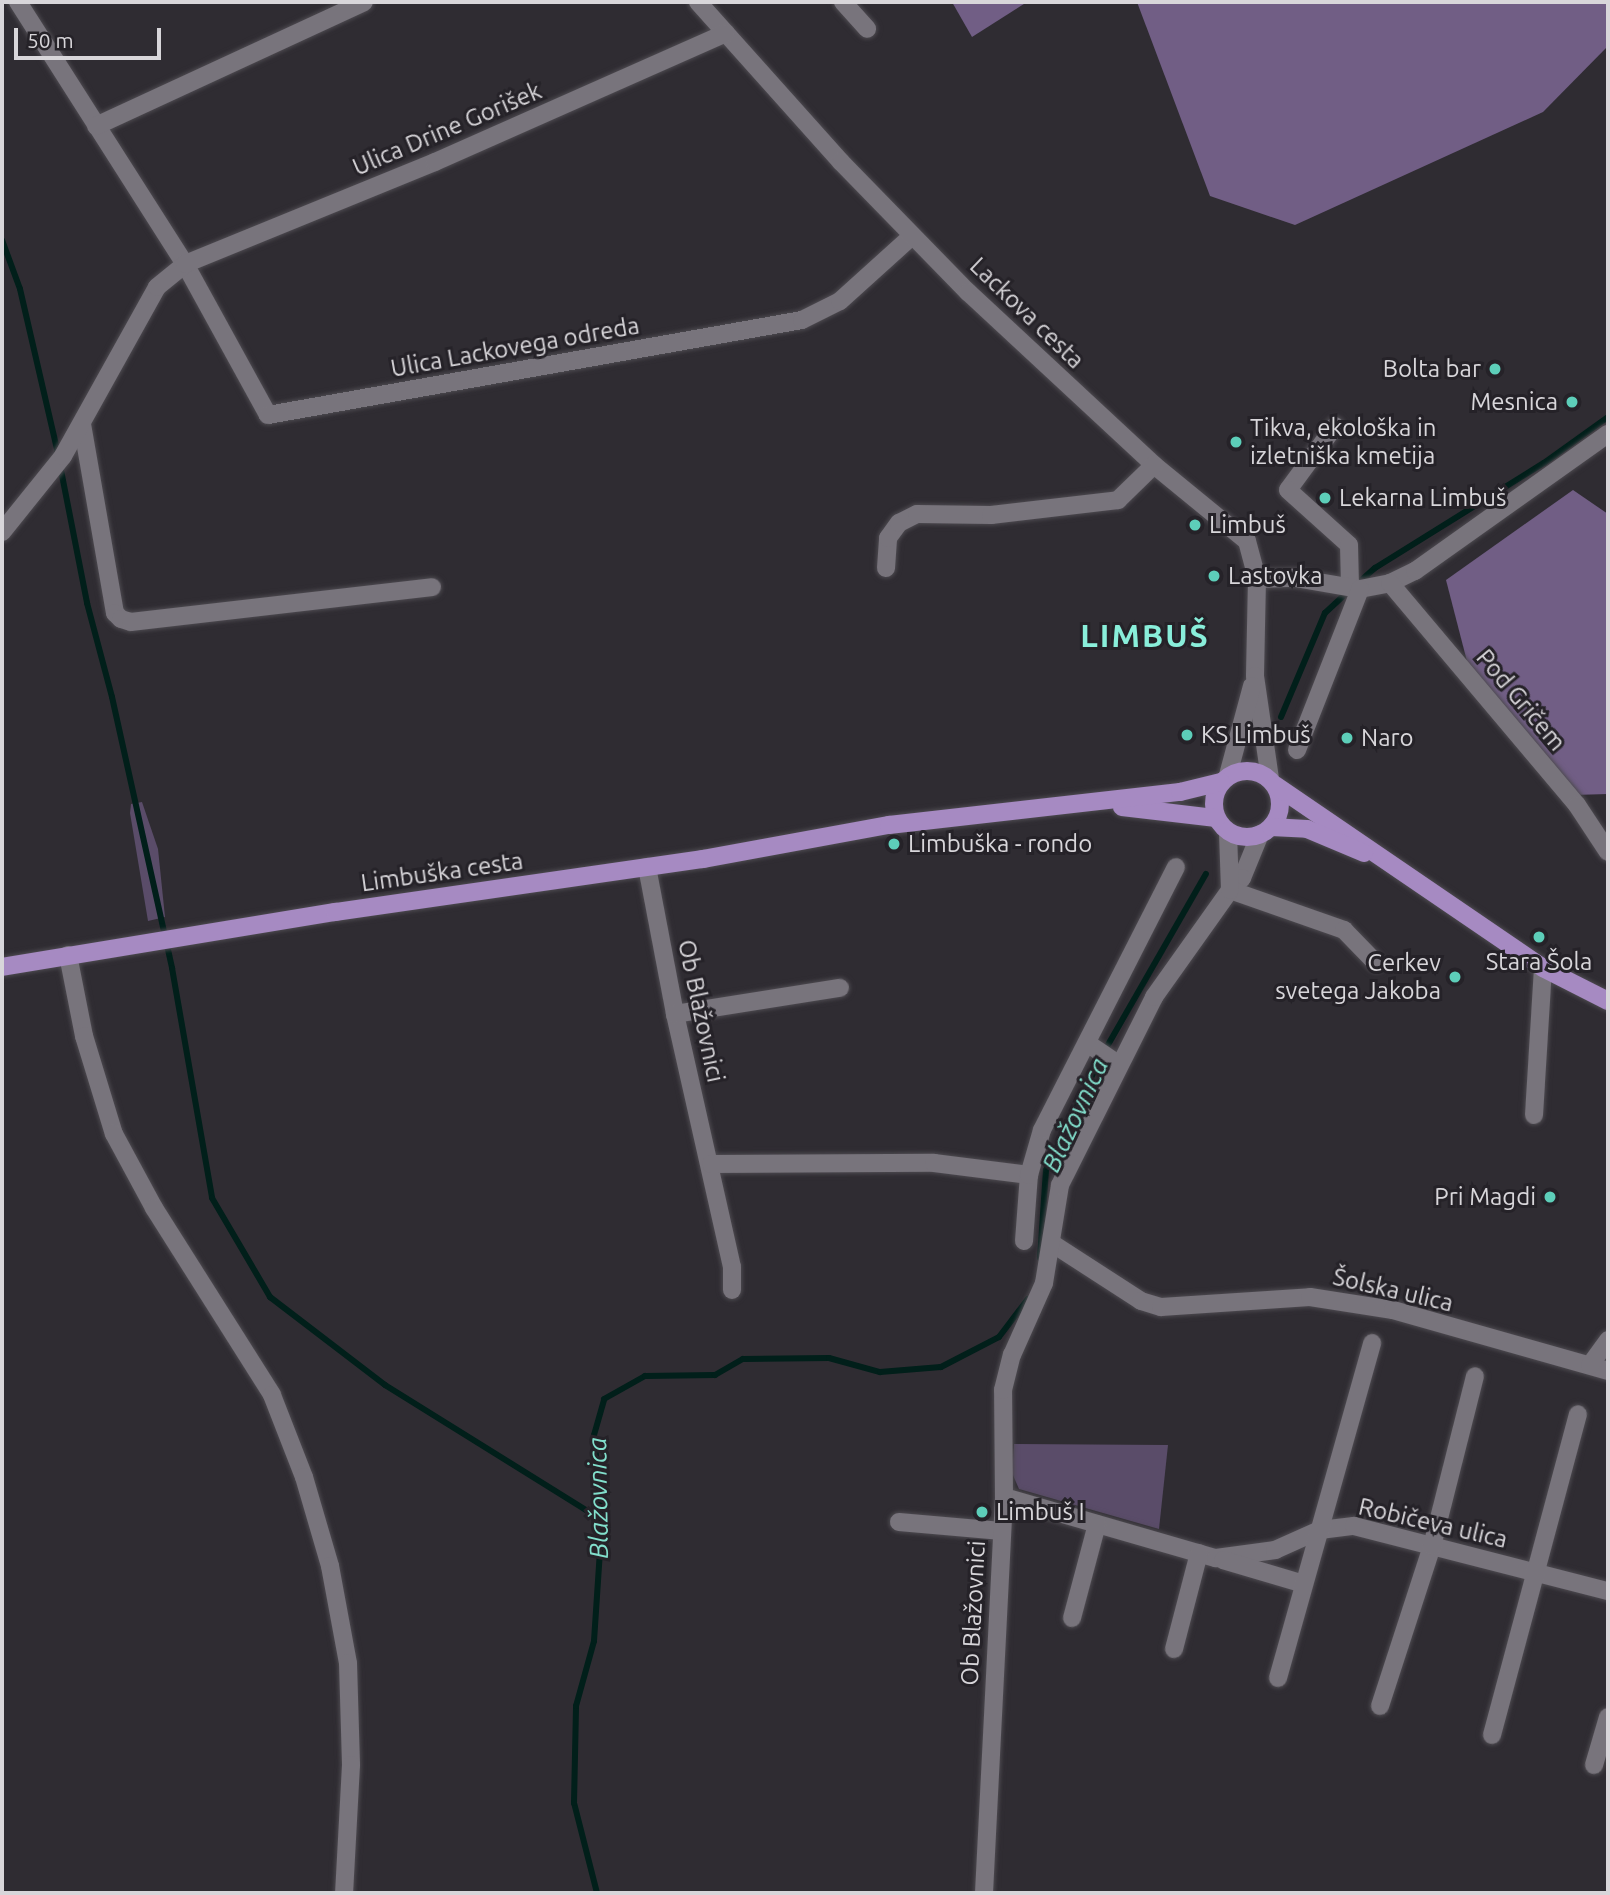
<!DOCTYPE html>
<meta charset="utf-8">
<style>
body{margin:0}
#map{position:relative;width:1610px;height:1895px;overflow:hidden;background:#2f2c32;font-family:Ubuntu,sans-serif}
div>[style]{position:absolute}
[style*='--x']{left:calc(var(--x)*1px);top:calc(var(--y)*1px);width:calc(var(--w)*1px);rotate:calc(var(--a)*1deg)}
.green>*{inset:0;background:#5a4c69}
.forest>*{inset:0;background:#715e85}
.stream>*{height:6px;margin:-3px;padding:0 3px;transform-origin:3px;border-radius:3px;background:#011f1a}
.roads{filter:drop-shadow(0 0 2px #4d4a50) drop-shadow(0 0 2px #4d4a50)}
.minor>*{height:18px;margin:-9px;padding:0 9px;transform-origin:9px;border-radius:9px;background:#78747c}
.major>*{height:18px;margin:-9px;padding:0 9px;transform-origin:9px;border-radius:9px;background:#a68ac2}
.major>.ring{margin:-9px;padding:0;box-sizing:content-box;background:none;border:18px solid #a68ac2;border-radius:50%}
.dots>*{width:19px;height:19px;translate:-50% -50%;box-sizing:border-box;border:4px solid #252228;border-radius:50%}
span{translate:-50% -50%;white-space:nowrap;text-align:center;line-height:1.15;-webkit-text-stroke:6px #252228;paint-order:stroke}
.street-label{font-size:24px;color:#d8d6da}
.poi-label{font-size:24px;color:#d8d6da}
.right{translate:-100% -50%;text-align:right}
.left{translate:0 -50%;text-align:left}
.water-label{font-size:26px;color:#82dfcc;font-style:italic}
.district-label{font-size:32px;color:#89eeda;font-weight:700;letter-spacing:2px}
.frame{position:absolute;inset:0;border:4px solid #d8d6da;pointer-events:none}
.scale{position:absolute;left:14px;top:28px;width:147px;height:32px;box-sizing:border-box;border:4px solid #d8d6da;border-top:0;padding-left:9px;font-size:21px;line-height:24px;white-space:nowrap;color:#d8d6da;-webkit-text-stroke:5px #252228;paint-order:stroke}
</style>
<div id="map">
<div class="green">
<div style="clip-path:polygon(142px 802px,158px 849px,165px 917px,148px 921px,130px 813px,131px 804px)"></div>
<div style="clip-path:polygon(1014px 1444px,1168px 1445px,1159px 1529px,1019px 1489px,1012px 1473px)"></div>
</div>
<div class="forest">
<div style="clip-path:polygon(952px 2px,1027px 2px,972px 37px)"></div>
<div style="clip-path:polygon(1137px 2px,1608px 2px,1608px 46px,1543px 112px,1295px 225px,1210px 196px)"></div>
<div style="clip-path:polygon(1573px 490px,1608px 514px,1608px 794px,1574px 795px,1470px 673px,1446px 580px)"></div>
</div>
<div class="stream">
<div style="--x:2;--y:240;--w:52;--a:69.8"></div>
<div style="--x:20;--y:289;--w:169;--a:77"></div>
<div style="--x:60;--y:465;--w:141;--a:78.9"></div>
<div style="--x:87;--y:603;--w:97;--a:75.1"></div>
<div style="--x:112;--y:697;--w:278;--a:77.5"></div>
<div style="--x:172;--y:968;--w:233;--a:80.1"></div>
<div style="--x:212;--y:1198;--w:115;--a:59.6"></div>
<div style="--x:270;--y:1297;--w:145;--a:37.4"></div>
<div style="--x:385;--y:1385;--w:256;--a:31.9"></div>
<div style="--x:1357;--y:584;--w:24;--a:-42"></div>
<div style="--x:1375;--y:568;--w:199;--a:-31.9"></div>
<div style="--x:1544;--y:463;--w:79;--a:-35.7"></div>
<div style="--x:1281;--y:717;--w:113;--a:-67.1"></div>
<div style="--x:1325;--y:613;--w:33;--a:-43"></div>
<div style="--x:1040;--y:1258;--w:88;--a:-86.1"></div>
<div style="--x:1046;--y:1170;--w:126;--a:-64"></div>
<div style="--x:1101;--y:1057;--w:211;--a:-60.2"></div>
<div style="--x:597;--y:1893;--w:93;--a:-104.3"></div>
<div style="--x:574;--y:1803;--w:97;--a:-88.8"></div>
<div style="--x:576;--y:1706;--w:67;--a:-74.5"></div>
<div style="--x:594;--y:1641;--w:121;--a:-86.2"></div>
<div style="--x:602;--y:1520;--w:85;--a:-95.4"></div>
<div style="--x:594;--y:1435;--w:37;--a:-74"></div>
<div style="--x:604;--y:1399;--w:47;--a:-29.3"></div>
<div style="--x:645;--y:1376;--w:70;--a:-0.8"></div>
<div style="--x:715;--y:1375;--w:32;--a:-30"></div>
<div style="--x:743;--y:1359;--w:86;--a:-0.7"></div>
<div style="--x:829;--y:1358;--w:53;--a:15.4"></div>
<div style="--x:880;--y:1372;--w:61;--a:-4.7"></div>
<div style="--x:941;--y:1367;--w:65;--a:-27.3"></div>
<div style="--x:999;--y:1337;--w:48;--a:-52.7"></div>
</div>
<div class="roads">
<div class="minor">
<div style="--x:18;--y:2;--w:311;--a:57.5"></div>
<div style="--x:185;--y:264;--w:172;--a:61.2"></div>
<div style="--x:268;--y:415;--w:542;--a:-10.09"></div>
<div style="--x:802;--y:320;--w:42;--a:-26.6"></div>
<div style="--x:840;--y:301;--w:97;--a:-42.1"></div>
<div style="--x:698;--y:2;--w:215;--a:48.2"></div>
<div style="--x:841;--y:162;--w:182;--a:45.7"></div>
<div style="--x:968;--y:292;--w:254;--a:42.9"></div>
<div style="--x:1154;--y:465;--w:120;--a:39.3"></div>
<div style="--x:1247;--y:541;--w:39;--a:75"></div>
<div style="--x:1257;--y:579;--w:97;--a:91.2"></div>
<div style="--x:1255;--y:676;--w:104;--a:81.7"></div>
<div style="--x:843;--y:2;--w:36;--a:48"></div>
<div style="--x:96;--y:126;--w:295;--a:-24.8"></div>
<div style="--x:82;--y:424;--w:192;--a:80.1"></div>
<div style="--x:115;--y:613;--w:8;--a:45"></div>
<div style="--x:121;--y:619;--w:10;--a:17"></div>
<div style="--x:131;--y:622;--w:303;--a:-6.6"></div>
<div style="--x:1335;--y:426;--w:79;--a:126.3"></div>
<div style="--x:1288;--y:490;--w:82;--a:42"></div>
<div style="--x:1349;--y:545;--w:42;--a:88.6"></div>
<div style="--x:2;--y:532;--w:97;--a:-51.2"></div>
<div style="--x:63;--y:456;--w:193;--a:-60.9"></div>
<div style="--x:157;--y:287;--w:36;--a:-39"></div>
<div style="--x:185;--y:264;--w:270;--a:-22.2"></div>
<div style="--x:435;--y:162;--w:318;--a:-23.9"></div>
<div style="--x:886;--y:568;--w:30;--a:-86"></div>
<div style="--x:888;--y:538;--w:19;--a:-54"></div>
<div style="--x:899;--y:523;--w:20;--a:-27"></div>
<div style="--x:917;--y:514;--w:74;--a:0.8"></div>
<div style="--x:991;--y:515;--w:128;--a:-6.7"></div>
<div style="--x:1118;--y:500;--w:50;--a:-44.2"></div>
<div style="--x:1257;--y:579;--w:38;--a:-2"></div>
<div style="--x:1295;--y:578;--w:66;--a:9.6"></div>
<div style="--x:1360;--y:589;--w:31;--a:-11"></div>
<div style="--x:1390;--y:583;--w:28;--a:-26"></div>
<div style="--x:1415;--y:571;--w:237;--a:-35.4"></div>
<div style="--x:1390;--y:583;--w:290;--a:49.9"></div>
<div style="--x:1577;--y:805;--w:56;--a:56.6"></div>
<div style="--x:1297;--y:750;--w:173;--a:-68.6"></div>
<div style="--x:1228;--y:775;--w:92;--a:-74.9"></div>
<div style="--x:1260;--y:834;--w:48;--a:112.2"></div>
<div style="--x:1242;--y:878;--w:17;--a:135"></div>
<div style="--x:1230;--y:890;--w:121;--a:19.3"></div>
<div style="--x:1344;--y:930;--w:46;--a:45.9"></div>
<div style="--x:647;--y:867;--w:150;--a:79.2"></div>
<div style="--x:675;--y:1014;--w:259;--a:77.3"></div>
<div style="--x:732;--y:1267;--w:23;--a:90"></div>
<div style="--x:68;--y:955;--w:83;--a:78.8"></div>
<div style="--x:84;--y:1036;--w:102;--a:73"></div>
<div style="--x:114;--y:1134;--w:84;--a:61.6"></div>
<div style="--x:154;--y:1208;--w:221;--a:57.7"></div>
<div style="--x:272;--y:1395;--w:88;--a:68.7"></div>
<div style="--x:304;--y:1477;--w:93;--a:73.7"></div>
<div style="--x:330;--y:1566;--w:99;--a:79.5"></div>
<div style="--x:348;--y:1663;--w:102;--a:88.3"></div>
<div style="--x:351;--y:1765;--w:128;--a:93.1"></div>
<div style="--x:675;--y:1014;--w:167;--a:-9"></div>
<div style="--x:1087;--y:1043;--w:37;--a:34"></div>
<div style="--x:1534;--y:1115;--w:147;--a:-86.5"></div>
<div style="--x:711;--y:1164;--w:223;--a:-0.3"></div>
<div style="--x:934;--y:1163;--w:96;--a:7.2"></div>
<div style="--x:1024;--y:1241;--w:66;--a:-85.7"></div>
<div style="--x:1029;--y:1175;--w:47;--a:-73.9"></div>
<div style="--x:1042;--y:1130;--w:295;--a:-63"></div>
<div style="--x:1053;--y:1244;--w:105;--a:32.9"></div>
<div style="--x:1141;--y:1301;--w:21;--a:17"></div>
<div style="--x:1161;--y:1307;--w:149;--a:-3.8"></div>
<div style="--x:1310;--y:1297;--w:84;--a:8.9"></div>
<div style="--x:1393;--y:1310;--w:223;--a:15.8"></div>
<div style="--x:1590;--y:1365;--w:31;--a:-54"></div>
<div style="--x:1004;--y:1497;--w:221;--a:16.1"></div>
<div style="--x:1216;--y:1558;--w:60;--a:-7.7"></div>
<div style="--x:1275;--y:1550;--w:49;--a:-24"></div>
<div style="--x:1320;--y:1530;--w:34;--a:-7"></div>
<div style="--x:1354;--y:1526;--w:262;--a:14.4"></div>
<div style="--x:899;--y:1522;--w:103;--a:5"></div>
<div style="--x:1223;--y:1560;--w:84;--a:16.5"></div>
<div style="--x:1072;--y:1618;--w:97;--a:-75.1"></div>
<div style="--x:1174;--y:1649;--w:99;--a:-75.4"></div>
<div style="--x:1278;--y:1678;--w:348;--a:-74.3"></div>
<div style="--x:1380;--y:1706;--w:168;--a:-72"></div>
<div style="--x:1432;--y:1546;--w:175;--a:-75.8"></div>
<div style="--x:1492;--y:1735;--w:332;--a:-75"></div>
<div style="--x:1594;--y:1765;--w:50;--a:-73.7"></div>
<div style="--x:984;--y:1893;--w:397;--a:-87.1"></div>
<div style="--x:1004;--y:1497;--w:107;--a:-90.5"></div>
<div style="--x:1003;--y:1390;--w:36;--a:-76"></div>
<div style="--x:1012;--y:1355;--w:79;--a:-66"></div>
<div style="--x:1044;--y:1283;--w:99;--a:-80.7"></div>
<div style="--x:1060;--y:1185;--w:210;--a:-63.4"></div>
<div style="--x:1154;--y:997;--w:131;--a:-54.6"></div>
<div style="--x:1230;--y:890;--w:57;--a:-92"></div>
</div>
<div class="major">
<div class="ring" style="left:1214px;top:771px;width:48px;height:48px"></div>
<div style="--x:1275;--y:785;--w:325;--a:34.3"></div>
<div style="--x:1543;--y:968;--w:73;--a:26.9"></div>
<div style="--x:1122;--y:807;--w:95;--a:6.7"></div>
<div style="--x:1271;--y:827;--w:36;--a:3"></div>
<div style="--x:1307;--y:829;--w:62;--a:22.8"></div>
<div style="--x:2;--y:967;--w:338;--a:-9.4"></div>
<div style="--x:335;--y:912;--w:372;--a:-8.2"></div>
<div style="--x:703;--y:859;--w:189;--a:-10.4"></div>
<div style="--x:889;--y:825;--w:293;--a:-6.5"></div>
<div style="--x:1180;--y:792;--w:42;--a:-13.7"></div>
</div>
</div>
<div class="dots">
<div style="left:1495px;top:369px;background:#5dceb9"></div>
<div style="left:1572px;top:402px;background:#5dceb9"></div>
<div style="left:1236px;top:442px;background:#5dceb9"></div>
<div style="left:1325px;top:498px;background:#5dceb9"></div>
<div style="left:1195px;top:525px;background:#5dceb9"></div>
<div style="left:1214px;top:576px;background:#5dceb9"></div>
<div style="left:1187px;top:735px;background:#5dceb9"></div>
<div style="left:1347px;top:738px;background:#5dceb9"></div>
<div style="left:894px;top:844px;background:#5dceb9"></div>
<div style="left:1539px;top:937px;background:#5dceb9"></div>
<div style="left:1455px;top:977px;background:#5dceb9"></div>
<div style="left:1550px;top:1197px;background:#5dceb9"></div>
<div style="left:982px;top:1512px;background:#5dceb9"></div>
</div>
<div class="street-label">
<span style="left:447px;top:129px;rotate:-23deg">Ulica Drine Gorišek</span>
<span style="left:1027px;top:313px;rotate:44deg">Lackova cesta</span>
<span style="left:515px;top:347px;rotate:-10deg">Ulica Lackovega odreda</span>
<span style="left:1521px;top:700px;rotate:50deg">Pod Gričem</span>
<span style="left:442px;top:872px;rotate:-8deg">Limbuška cesta</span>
<span style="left:701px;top:1011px;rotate:78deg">Ob Blažovnici</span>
<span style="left:1393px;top:1290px;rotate:13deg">Šolska ulica</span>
<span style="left:1433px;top:1523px;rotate:13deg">Robičeva ulica</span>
<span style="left:973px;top:1613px;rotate:-87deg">Ob Blažovnici</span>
</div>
<div class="poi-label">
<span class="right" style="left:1481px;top:369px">Bolta bar</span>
<span class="right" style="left:1558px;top:402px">Mesnica</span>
<span class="left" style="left:1250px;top:442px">Tikva, ekološka in<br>izletniška kmetija</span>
<span class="left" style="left:1339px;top:498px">Lekarna Limbuš</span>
<span class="left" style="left:1209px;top:525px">Limbuš</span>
<span class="left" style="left:1228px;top:576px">Lastovka</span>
<span class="left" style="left:1201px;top:735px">KS Limbuš</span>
<span class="left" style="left:1361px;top:738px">Naro</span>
<span class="left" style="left:908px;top:844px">Limbuška - rondo</span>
<span style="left:1539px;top:962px">Stara Šola</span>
<span class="right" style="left:1441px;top:977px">Cerkev<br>svetega Jakoba</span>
<span class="right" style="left:1536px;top:1197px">Pri Magdi</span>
<span class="left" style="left:996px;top:1512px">Limbuš I</span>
</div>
<div class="water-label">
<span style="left:1075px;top:1115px;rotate:-65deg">Blažovnica</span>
<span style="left:598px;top:1498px;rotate:-91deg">Blažovnica</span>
</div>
<div class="district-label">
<span style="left:1145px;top:635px">LIMBUŠ</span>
</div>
<div class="frame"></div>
<div class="scale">50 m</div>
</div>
